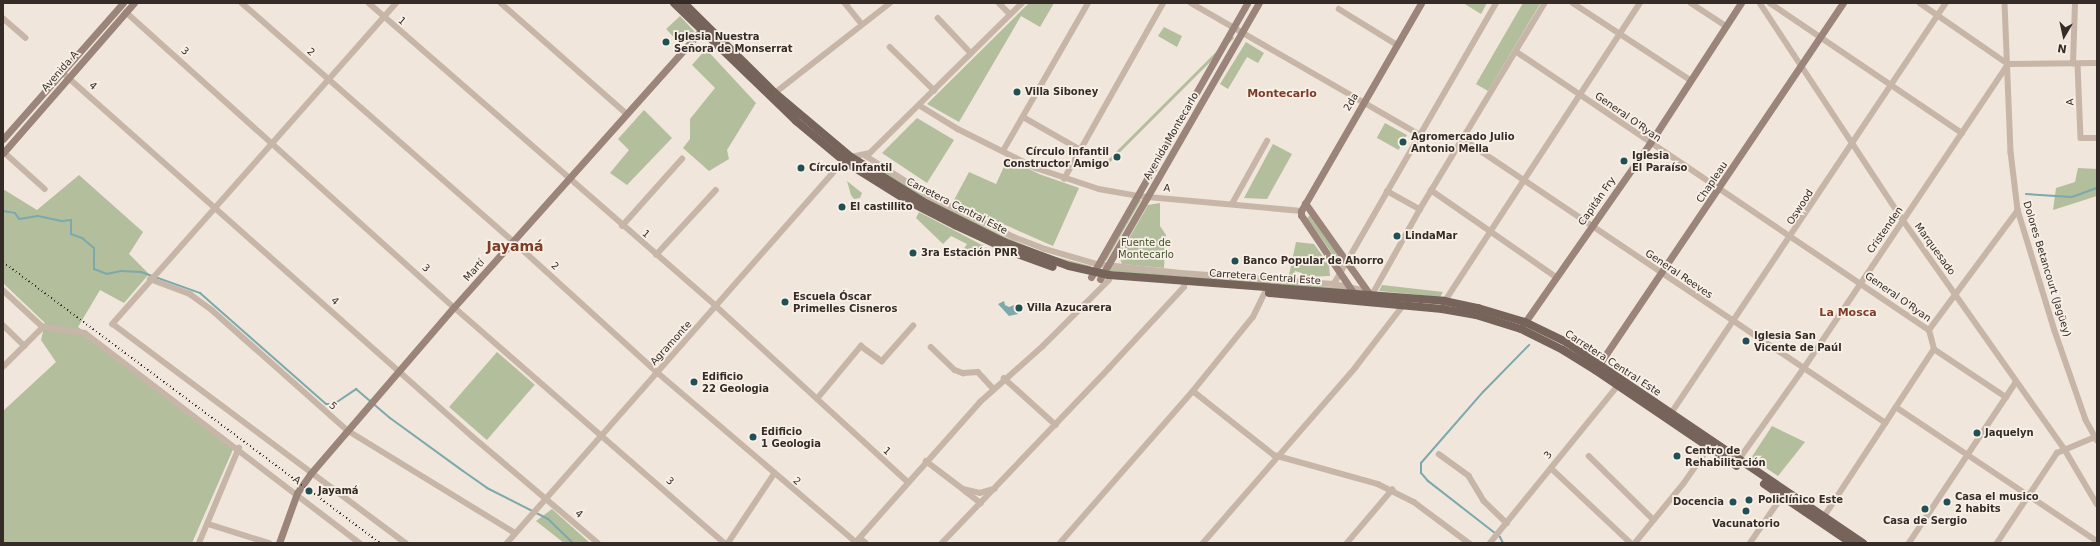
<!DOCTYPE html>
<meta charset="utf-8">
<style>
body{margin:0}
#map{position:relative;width:2100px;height:546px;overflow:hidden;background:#f0e6db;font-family:"DejaVu Sans",sans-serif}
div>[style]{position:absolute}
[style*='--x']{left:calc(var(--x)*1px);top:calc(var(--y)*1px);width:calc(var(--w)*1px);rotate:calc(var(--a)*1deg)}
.green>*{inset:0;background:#b3be9c;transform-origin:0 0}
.water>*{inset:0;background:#7ca9ab}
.stream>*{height:2px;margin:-1px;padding:0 1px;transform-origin:1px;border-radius:1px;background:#7ca9ab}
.street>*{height:5.5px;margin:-2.75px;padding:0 2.75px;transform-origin:2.75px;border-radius:2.75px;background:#c7b6a8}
.secondary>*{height:7px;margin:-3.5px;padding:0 3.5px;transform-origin:3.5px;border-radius:3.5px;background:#9b857a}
.primary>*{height:8px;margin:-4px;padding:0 4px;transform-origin:4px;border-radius:4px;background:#76635a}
.rail>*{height:2px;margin-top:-1px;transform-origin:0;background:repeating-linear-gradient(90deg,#352c28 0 1px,transparent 0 4px)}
.dots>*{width:11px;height:11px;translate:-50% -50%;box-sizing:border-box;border:2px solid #f8f0e7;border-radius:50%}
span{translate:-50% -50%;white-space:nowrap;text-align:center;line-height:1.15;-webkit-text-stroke:3.5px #f8f0e7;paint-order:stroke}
.street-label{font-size:10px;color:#352c28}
.poi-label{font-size:10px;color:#352c28;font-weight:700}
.left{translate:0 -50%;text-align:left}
.right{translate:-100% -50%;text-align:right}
.park-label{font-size:10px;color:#44512d}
.neighbourhood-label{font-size:11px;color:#7e3b26;font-weight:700}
.district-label{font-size:14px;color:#7e3b26;font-weight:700}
.frame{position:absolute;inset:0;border:4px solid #352c28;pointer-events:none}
.north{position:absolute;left:2044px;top:16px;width:40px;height:40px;-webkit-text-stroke:3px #f8f0e7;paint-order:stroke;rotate:189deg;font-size:11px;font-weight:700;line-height:16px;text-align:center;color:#352c28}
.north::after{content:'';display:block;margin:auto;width:14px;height:18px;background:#352c28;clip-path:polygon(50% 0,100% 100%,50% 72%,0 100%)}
</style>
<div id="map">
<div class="green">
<div style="clip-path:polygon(1029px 3px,1054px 3px,1040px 27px,1021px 16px,959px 122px,927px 104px)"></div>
<div style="clip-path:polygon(1463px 3px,1487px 3px,1481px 14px)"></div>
<div style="clip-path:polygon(1523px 3px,1540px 4px,1488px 91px,1476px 84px)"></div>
<div style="left:680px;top:16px;width:21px;height:19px;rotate:47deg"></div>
<div style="clip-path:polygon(1164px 27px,1182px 36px,1177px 47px,1158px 36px)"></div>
<div style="left:1232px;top:36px;width:3px;height:179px;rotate:45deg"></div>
<div style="clip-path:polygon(1246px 42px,1264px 53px,1258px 63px,1247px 57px,1228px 89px,1220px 84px)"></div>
<div style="clip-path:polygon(706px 49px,756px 103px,727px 150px,729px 159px,709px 171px,683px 148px,690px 139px,690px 119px,715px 88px,692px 65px)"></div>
<div style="clip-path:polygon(644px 110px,672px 138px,627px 185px,610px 173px,629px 150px,618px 139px)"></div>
<div style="clip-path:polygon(917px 118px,954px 140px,927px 183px,882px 153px)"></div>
<div style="left:1385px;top:123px;width:25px;height:17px;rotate:29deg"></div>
<div style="clip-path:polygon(1273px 144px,1292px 154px,1267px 199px,1244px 198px)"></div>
<div style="clip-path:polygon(1008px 158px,1039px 174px,1079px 188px,1053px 246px,953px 202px,969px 172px,996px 184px)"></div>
<div style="clip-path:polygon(872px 163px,924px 196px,1001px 235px,1048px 255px,1091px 266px,1090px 268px,1047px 256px,1000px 236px,923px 197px,870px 165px)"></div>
<div style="clip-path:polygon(2078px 168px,2097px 169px,2097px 196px,2053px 210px,2056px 188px,2075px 182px)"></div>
<div style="clip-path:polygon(79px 175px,143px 232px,129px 254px,149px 274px,124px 303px,100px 290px,78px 327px,235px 445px,192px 543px,3px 543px,3px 411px,56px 362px,41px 340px,45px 323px,3px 283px,3px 189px,37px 210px)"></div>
<div style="clip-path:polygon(847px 181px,862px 193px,860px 198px,854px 199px,851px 195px)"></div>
<div style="clip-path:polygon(1137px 200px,1141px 200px,1106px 261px,1103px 261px)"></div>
<div style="clip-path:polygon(1160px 203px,1160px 226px,1166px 235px,1164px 268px,1122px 264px,1119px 256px,1148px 205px)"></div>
<div style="clip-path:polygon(919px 212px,986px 247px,985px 250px,957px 259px,967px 244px,951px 236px,943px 244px,916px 218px)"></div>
<div style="clip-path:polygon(1310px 215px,1340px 258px,1339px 260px,1336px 259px,1307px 218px)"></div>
<div style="clip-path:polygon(1296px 242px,1314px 244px,1329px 265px,1330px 276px,1302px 277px,1302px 273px,1295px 271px,1294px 275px,1289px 275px)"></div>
<div style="clip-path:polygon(1110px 268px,1344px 288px,1345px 290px,1138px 274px,1110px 271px)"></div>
<div style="clip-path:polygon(1382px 285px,1443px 292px,1440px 297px,1379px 291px)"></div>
<div style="left:497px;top:352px;width:50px;height:73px;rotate:41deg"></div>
<div style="clip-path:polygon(1772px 426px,1805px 442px,1778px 476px,1751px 458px)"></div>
<div style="clip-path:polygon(552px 509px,590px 543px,564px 543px,536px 521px)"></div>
</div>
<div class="water">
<div style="clip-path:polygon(1004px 301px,1005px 305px,1009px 307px,1017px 304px,1018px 314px,1009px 316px,998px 304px)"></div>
</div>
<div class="stream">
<div style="--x:2026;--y:194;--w:46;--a:3.7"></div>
<div style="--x:2072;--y:197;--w:27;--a:-20"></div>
<div style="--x:3;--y:211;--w:12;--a:9"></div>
<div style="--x:15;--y:213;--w:7;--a:56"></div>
<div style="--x:19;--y:219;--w:19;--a:-9"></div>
<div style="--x:38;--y:216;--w:25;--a:12"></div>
<div style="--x:62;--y:221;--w:9;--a:-6"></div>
<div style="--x:71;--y:220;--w:14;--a:90"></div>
<div style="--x:71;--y:234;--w:12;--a:20"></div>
<div style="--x:82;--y:238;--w:16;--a:40"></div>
<div style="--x:94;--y:248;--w:21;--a:90"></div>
<div style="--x:94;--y:269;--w:14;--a:21"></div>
<div style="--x:107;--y:274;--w:14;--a:-12"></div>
<div style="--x:121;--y:271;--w:20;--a:3"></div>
<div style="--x:141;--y:272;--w:63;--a:19.6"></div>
<div style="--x:200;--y:293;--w:168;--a:41.4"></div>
<div style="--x:326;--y:404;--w:8;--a:0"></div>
<div style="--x:334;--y:404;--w:27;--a:-34"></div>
<div style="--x:356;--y:389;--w:45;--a:40.5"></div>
<div style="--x:390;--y:418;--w:90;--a:36"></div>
<div style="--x:463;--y:471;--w:29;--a:35"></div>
<div style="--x:487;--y:488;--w:68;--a:26.9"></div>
<div style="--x:548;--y:519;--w:35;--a:44"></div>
<div style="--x:1503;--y:543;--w:7;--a:-117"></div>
<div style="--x:1500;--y:537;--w:91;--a:-142.1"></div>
<div style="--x:1428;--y:481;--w:11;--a:-131"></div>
<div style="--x:1421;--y:473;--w:10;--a:-90"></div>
<div style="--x:1421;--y:463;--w:94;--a:-48.9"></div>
<div style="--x:1483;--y:392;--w:66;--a:-45.6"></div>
</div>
<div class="street">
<div style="--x:242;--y:3;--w:361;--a:41.3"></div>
<div style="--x:513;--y:241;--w:195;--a:42.3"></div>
<div style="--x:657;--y:372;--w:262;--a:40.5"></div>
<div style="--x:369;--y:3;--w:461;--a:41.1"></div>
<div style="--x:716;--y:306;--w:260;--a:42.5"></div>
<div style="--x:397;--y:3;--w:429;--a:131.5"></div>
<div style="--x:113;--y:324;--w:366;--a:36.8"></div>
<div style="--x:501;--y:3;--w:168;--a:41.4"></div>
<div style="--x:845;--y:3;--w:27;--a:51"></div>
<div style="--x:999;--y:3;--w:16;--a:45"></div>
<div style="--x:1191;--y:3;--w:263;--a:29.9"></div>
<div style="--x:1573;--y:3;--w:140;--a:33.3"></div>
<div style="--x:1691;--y:3;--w:42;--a:33.3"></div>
<div style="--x:1760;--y:3;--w:260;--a:56.6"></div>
<div style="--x:1903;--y:220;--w:279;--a:54.8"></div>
<div style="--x:2064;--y:448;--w:65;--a:59.5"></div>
<div style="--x:1770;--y:3;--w:232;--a:34.1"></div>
<div style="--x:1920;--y:3;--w:107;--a:34.7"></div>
<div style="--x:2005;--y:3;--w:149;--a:87.7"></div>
<div style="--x:2011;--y:152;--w:58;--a:83.1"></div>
<div style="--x:2018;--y:210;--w:127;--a:73"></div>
<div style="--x:2055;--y:331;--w:94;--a:70.8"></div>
<div style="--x:2086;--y:420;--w:23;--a:61"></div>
<div style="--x:1339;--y:9;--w:67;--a:31.6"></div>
<div style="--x:126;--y:12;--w:441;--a:42"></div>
<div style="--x:454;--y:307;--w:359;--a:41.1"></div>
<div style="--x:3;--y:18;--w:30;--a:41"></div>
<div style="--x:938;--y:18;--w:48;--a:46.7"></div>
<div style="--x:890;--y:47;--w:62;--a:44.3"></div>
<div style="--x:1517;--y:52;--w:497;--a:34"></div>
<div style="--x:2008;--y:64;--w:89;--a:-0.6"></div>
<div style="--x:2073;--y:64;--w:61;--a:-88.1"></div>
<div style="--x:2078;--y:64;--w:74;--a:87.7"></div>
<div style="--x:2081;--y:138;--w:16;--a:0"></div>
<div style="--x:61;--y:71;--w:550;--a:41.61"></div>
<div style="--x:472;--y:436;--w:165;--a:40.3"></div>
<div style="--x:775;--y:93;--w:146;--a:-38"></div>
<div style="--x:919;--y:105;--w:46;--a:31.6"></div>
<div style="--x:958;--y:129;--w:87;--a:26.6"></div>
<div style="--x:1036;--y:168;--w:66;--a:18.4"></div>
<div style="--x:1099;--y:189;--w:39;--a:10"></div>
<div style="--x:1137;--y:196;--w:165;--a:5.2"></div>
<div style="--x:1023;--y:117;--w:67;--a:29.6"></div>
<div style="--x:1463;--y:139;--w:509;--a:33.88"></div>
<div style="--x:1003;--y:151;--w:171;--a:-60.1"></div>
<div style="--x:4;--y:152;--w:55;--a:42.1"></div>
<div style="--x:866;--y:156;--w:79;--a:32.1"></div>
<div style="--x:933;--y:198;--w:90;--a:25.7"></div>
<div style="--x:1014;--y:237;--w:33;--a:21"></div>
<div style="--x:1045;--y:249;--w:54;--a:16.1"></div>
<div style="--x:1097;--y:264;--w:84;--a:6.1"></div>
<div style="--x:1181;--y:273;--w:153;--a:4.1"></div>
<div style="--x:1334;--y:284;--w:35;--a:12"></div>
<div style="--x:1064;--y:179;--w:202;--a:-60.6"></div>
<div style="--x:1431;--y:190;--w:152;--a:34.8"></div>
<div style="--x:1387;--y:191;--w:38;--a:29"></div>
<div style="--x:1232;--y:204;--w:72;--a:-60.9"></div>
<div style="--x:622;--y:226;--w:90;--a:-48.2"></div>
<div style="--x:656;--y:255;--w:88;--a:-47.3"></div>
<div style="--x:150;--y:279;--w:43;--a:20.6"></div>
<div style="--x:190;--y:294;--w:27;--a:36"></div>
<div style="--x:212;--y:310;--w:181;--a:41.6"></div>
<div style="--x:347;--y:430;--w:197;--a:31.5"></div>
<div style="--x:1334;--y:284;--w:324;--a:-60"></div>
<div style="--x:3;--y:290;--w:54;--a:42.8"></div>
<div style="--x:43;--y:327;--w:42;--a:8.1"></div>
<div style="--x:85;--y:333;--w:346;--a:37.4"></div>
<div style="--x:1372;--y:295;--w:98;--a:-60.8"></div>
<div style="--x:1420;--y:209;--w:241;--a:-58.8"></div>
<div style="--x:1443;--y:304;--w:360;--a:-56.8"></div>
<div style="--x:3;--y:325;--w:30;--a:44"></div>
<div style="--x:1929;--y:330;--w:149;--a:-53.4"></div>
<div style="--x:931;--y:347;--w:33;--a:44"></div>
<div style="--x:955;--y:370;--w:9;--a:21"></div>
<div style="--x:963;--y:373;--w:15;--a:-4"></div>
<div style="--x:978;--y:372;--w:23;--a:47"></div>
<div style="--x:1934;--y:349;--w:87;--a:33.7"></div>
<div style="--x:3;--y:367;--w:57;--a:-45"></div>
<div style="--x:1004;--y:378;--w:70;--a:42.1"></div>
<div style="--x:1193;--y:391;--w:103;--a:38.3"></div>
<div style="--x:1274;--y:455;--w:108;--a:15.6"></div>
<div style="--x:1378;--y:484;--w:40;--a:26.6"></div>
<div style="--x:1414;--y:502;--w:69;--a:36.7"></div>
<div style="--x:817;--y:399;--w:69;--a:-50.3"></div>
<div style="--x:861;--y:346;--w:26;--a:36"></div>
<div style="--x:882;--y:361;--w:47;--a:-48.5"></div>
<div style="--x:1896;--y:407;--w:242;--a:33.7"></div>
<div style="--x:1670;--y:415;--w:496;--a:-56.2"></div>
<div style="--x:1439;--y:454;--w:37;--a:36"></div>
<div style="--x:1469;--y:476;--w:29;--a:59"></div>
<div style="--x:1484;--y:501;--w:32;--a:44"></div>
<div style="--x:1589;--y:456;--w:91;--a:44.6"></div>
<div style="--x:926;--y:461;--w:46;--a:37.1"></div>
<div style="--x:963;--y:489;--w:17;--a:13"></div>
<div style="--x:980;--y:493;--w:15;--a:-16"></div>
<div style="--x:1737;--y:462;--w:115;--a:-54.5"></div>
<div style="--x:1804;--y:368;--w:366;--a:-56.1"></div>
<div style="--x:1551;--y:468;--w:110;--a:43.2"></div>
<div style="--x:965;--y:491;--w:20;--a:37"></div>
<div style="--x:1823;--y:518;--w:202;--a:-56.7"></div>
<div style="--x:1934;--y:349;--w:20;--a:-105"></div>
<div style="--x:208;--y:524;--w:64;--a:17.3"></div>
<div style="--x:860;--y:538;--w:8;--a:40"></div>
<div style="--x:199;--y:543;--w:103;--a:-67.2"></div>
<div style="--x:507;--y:543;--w:502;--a:-48.63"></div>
<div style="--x:839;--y:166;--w:15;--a:-37"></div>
<div style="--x:851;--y:157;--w:19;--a:-12"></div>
<div style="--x:870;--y:153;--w:214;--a:-44.6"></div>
<div style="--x:728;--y:543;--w:83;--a:-56.3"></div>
<div style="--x:855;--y:543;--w:188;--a:-48.4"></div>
<div style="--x:980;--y:402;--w:84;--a:-41.6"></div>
<div style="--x:1043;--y:346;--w:93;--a:-45"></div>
<div style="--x:942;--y:543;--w:242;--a:-46.3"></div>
<div style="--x:1109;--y:368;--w:110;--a:-47.2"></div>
<div style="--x:1184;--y:287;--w:5;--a:-79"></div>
<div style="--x:1060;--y:543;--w:202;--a:-48.8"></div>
<div style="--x:1193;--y:391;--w:95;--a:-51"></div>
<div style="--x:1253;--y:317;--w:32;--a:-64"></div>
<div style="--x:1203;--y:543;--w:232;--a:-49"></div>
<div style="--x:1355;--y:368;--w:82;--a:-52.4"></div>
<div style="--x:1347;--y:543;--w:70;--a:-49.7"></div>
<div style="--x:1490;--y:543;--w:206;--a:-50.9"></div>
<div style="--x:1635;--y:543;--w:77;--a:-50.8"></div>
<div style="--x:1684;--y:483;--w:47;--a:-55.3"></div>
<div style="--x:1750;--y:543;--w:58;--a:-55.5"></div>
<div style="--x:1909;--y:543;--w:193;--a:-56.4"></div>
<div style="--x:1997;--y:543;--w:108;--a:-56.3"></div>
<div style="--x:2057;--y:453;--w:41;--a:-22.8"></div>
</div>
<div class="secondary">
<div style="--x:3;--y:139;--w:181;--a:-48.6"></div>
<div style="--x:3;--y:153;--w:199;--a:-48.9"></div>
<div style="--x:1305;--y:203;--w:118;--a:54.7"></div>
<div style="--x:1091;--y:277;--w:315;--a:-60.3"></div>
<div style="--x:1100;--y:279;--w:319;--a:-60.1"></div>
<div style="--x:1357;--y:298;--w:100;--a:-124"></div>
<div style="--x:1301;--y:215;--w:4;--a:-90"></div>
<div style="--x:1301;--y:211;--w:240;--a:-60"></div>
<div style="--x:1523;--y:325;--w:222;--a:-55.1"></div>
<div style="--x:1650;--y:143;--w:167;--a:-57"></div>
<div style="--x:1596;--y:369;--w:442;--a:-56"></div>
<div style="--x:279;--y:543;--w:53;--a:-70.2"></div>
<div style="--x:297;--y:493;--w:24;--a:-55"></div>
<div style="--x:311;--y:473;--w:219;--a:-49.3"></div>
<div style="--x:454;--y:307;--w:377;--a:-48.2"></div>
</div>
<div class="primary">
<div style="--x:674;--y:3;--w:170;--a:44"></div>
<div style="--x:796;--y:121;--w:62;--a:39.8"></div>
<div style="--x:844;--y:161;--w:75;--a:32"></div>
<div style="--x:908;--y:201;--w:53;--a:27.1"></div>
<div style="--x:955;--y:225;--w:66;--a:25"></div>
<div style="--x:1015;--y:253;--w:40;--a:20.2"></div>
<div style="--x:684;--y:3;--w:128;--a:44.7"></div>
<div style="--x:775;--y:93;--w:99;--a:40.1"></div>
<div style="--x:851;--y:157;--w:84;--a:31.8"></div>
<div style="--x:922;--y:201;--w:92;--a:26.6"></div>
<div style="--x:1004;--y:242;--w:69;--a:20.3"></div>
<div style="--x:1069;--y:266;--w:41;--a:12.7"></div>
<div style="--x:1109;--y:275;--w:336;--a:4.4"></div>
<div style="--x:1444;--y:301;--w:35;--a:12"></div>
<div style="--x:1478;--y:308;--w:49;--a:16.6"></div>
<div style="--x:1525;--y:322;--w:46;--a:26"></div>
<div style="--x:1566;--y:342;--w:359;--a:34.1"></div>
<div style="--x:1269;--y:293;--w:174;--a:5.3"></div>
<div style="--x:1442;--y:309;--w:35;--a:10"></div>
<div style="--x:1476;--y:315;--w:47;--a:17.3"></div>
<div style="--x:1521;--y:329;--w:47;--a:26.6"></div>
<div style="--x:1563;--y:350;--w:38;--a:32"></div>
<div style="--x:1595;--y:370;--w:171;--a:34.1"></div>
<div style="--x:1764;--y:484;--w:105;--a:34.1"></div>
</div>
<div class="rail">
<div style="--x:3;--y:262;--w:470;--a:36.7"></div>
</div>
<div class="dots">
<div style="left:666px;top:42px;background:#205053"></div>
<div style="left:1017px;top:92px;background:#205053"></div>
<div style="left:1403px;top:142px;background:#205053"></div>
<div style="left:1117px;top:157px;background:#205053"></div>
<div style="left:1624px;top:161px;background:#205053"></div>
<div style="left:801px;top:168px;background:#205053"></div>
<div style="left:842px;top:207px;background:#205053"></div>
<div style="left:1397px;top:236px;background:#205053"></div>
<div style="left:913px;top:253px;background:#205053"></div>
<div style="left:1235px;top:261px;background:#205053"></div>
<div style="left:785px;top:302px;background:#205053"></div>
<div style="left:1019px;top:308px;background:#205053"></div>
<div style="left:1746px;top:341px;background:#205053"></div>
<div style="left:694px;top:382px;background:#205053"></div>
<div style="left:1977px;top:433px;background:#205053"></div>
<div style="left:753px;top:437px;background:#205053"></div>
<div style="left:1677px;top:456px;background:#205053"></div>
<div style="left:309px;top:491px;background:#205053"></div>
<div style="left:1749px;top:500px;background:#205053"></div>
<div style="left:1733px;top:502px;background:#205053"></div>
<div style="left:1947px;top:502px;background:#205053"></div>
<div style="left:1925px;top:509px;background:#205053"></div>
<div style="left:1746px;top:511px;background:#205053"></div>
</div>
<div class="street-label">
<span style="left:402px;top:21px;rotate:41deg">1</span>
<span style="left:185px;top:51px;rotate:42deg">3</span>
<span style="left:311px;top:52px;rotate:41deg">2</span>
<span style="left:60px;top:71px;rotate:-49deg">Avenida A</span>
<span style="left:93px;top:86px;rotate:41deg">4</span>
<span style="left:1351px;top:102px;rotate:-60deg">2da</span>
<span style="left:2070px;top:102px;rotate:-93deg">A</span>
<span style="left:1628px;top:117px;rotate:35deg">General O'Ryan</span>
<span style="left:1171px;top:136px;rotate:-60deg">Avenida Montecarlo</span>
<span style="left:1712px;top:182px;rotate:-56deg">Chapleau</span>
<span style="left:1167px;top:188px;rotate:5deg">A</span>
<span style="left:1597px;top:201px;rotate:-55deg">Capitán Fry</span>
<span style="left:957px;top:206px;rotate:27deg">Carretera Central Este</span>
<span style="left:1800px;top:207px;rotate:-57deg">Oswood</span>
<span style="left:1885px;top:230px;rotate:-55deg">Cristenden</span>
<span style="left:646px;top:234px;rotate:41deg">1</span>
<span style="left:1935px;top:249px;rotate:54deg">Marquesado</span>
<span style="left:555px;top:266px;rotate:42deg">2</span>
<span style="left:426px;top:268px;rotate:42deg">3</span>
<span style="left:2047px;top:269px;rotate:73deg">Dolores Betancourt (Jagüey)</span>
<span style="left:474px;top:270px;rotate:-48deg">Martí</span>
<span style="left:1679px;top:274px;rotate:34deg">General Reeves</span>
<span style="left:1265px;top:277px;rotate:4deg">Carretera Central Este</span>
<span style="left:1898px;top:297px;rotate:35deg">General O'Ryan</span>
<span style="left:335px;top:301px;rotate:42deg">4</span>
<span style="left:671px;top:343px;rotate:-48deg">Agramonte</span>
<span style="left:1613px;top:363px;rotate:33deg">Carretera Central Este</span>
<span style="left:333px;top:406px;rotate:41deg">5</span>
<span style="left:887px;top:451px;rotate:42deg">1</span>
<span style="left:1548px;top:455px;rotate:-51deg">3</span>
<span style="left:297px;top:480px;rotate:38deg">A</span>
<span style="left:670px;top:481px;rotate:42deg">3</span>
<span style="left:797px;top:481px;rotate:40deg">2</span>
<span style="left:579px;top:514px;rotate:41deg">4</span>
</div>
<div class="poi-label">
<span class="left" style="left:674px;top:42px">Iglesia Nuestra<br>Señora de Monserrat</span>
<span class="left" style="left:1025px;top:92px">Villa Siboney</span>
<span class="left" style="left:1411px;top:142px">Agromercado Julio<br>Antonio Mella</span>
<span class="right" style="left:1109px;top:157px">Círculo Infantil<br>Constructor Amigo</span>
<span class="left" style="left:1632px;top:161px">Iglesia<br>El Paraíso</span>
<span class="left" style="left:809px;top:168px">Círculo Infantil</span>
<span class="left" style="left:850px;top:207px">El castillito</span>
<span class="left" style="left:1405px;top:236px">LindaMar</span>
<span class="left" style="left:921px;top:253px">3ra Estación PNR</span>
<span class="left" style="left:1243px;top:261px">Banco Popular de Ahorro</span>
<span class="left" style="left:793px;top:302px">Escuela Óscar<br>Primelles Cisneros</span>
<span class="left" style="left:1027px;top:308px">Villa Azucarera</span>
<span class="left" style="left:1754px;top:341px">Iglesia San<br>Vicente de Paúl</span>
<span class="left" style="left:702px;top:382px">Edificio<br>22 Geologia</span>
<span class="left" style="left:761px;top:437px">Edificio<br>1 Geologia</span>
<span class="left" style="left:1985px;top:433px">Jaquelyn</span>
<span class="left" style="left:1685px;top:456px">Centro de<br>Rehabilitación</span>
<span class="left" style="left:318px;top:491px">Jayamá</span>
<span class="left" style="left:1955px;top:502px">Casa el musico<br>2 habits</span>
<span class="left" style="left:1758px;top:500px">Policlínico Este</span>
<span class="right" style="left:1724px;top:502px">Docencia</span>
<span style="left:1925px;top:521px">Casa de Sergio</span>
<span style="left:1746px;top:524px">Vacunatorio</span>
</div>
<div class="park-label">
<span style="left:1146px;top:248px">Fuente de<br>Montecarlo</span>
</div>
<div class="neighbourhood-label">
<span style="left:1282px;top:94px">Montecarlo</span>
<span style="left:1848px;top:313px">La Mosca</span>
</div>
<div class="district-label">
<span style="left:515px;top:246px">Jayamá</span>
</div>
<div class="frame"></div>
<div class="north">N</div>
</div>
